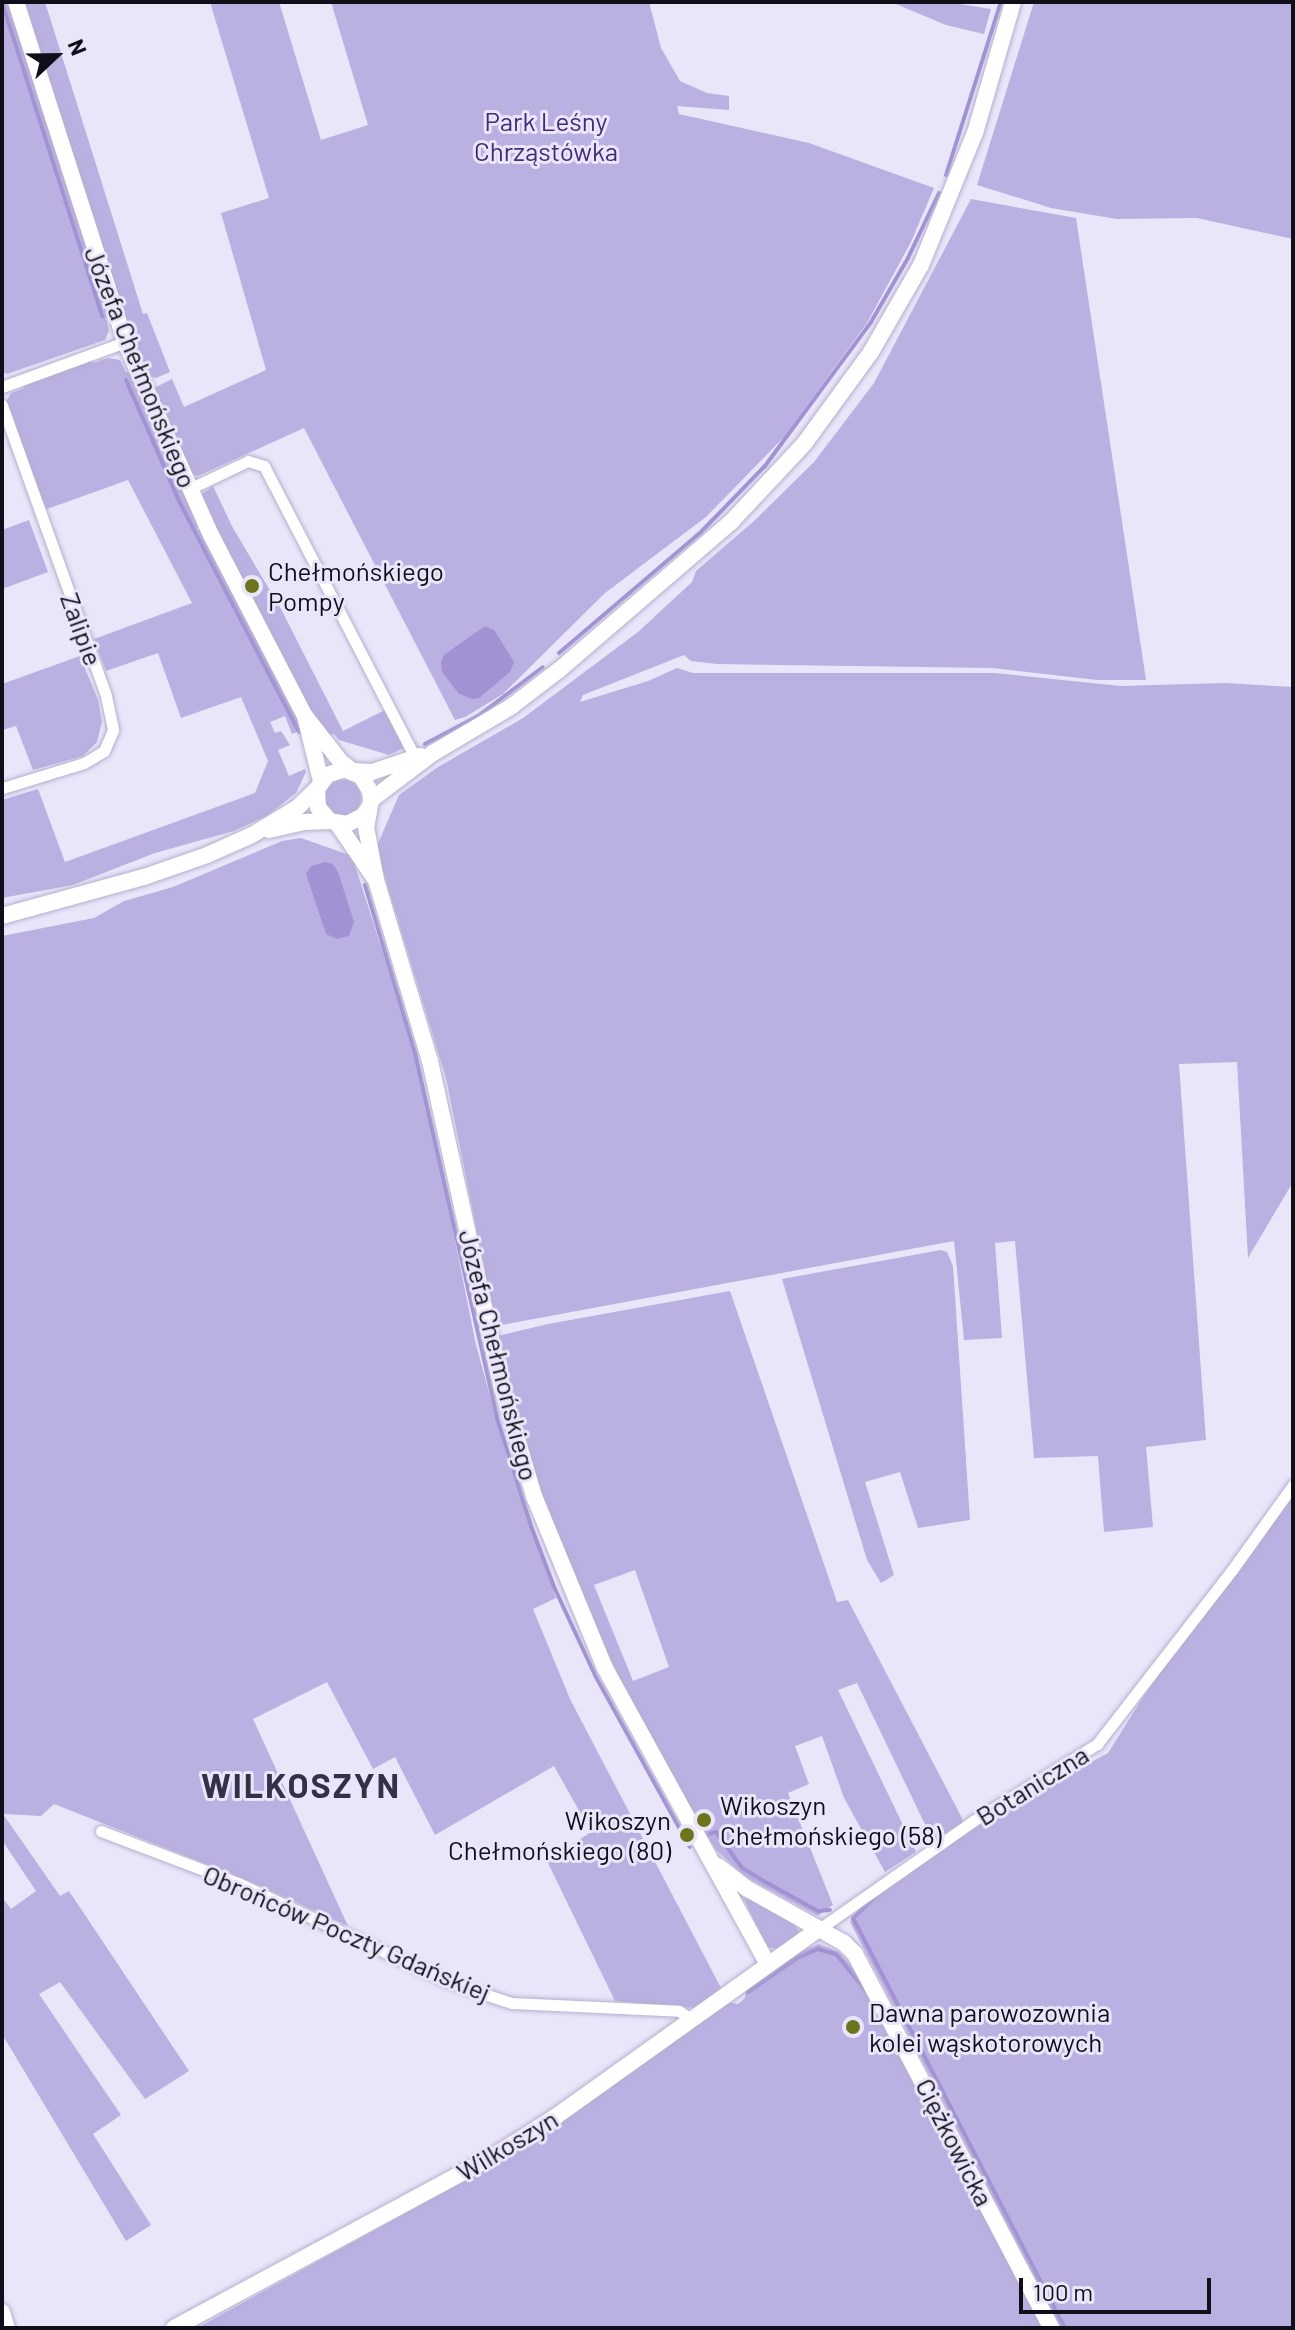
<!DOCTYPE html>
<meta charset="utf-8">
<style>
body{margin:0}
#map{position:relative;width:1295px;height:2330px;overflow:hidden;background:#eae6fa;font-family:Barlow,sans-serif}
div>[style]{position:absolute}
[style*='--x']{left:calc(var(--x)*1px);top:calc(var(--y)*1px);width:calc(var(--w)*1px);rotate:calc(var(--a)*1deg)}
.green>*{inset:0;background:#bbb0e2}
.round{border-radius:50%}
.water>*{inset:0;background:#a292d4}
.stream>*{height:4px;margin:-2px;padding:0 2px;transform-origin:2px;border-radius:2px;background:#a292d4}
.roads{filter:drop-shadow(0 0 2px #b6afcf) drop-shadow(0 0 2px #b6afcf)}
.street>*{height:11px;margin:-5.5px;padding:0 5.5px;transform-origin:5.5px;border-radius:5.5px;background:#fff}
.secondary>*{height:16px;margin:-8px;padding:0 8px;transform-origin:8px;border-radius:8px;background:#fff}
.dots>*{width:22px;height:22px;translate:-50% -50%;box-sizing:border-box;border:4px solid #eae6fa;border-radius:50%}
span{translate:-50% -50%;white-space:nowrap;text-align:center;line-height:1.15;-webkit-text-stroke:6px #eae6fa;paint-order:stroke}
.park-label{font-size:26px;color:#442977}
.street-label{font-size:26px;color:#110e19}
.poi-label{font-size:26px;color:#110e19}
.left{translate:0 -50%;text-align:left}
.right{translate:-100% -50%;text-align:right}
.district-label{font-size:34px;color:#352f48;font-weight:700;letter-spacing:2px}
.frame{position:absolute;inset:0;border:4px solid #110e19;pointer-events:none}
.north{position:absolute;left:16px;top:16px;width:80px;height:80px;-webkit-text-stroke:6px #eae6fa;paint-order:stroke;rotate:68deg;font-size:22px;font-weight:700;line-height:32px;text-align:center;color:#110e19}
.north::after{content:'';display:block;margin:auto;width:28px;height:36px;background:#110e19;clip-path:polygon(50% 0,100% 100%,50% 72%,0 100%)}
.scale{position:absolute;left:1019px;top:2278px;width:192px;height:36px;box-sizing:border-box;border:4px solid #110e19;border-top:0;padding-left:10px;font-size:24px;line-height:28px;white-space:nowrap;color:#110e19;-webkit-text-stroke:6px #eae6fa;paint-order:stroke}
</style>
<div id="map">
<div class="green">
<div style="clip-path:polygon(2px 2px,9px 2px,109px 316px,106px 317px,109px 331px,105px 340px,7px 374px,2px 372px)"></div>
<div style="clip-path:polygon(25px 2px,45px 2px,143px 314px,147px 313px,170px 372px,156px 378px,147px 376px,142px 365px,101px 251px)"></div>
<div style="clip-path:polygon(210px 2px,279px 2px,321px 140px,368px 125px,331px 2px,649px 2px,661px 48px,680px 81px,707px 93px,729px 96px,729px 110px,677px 106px,679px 114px,809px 143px,934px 188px,911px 242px,867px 323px,784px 437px,706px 517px,605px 593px,503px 694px,465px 717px,455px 720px,304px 428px,198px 476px,189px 473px,154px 388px,172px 379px,184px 407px,266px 370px,221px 213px,269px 198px)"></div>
<div style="clip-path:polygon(891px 2px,947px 2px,991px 9px,984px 34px,946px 25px)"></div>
<div style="clip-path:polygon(1034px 2px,1293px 2px,1293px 239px,1197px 218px,1117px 219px,1051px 208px,977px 185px)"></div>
<div style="clip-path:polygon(971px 199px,1076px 218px,1146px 680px,1097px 680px,993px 668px,717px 664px,691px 661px,684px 655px,583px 695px,580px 702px,648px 681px,677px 668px,693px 673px,995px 673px,1121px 686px,1225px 683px,1293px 687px,1293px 1182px,1248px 1258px,1237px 1062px,1179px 1064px,1206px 1440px,1146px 1447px,1153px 1527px,1104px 1532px,1098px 1456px,1034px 1458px,1015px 1241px,995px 1243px,1002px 1338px,964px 1340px,954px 1241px,496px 1326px,446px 1078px,376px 848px,399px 795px,438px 767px,523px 718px,638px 632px,692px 582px,696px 571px,754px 521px,814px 462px,874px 383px)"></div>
<div style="clip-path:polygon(108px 358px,120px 360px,126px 372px,130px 371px,198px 524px,197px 530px,201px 530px,302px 721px,301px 730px,292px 734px,285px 716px,270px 722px,275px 733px,281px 731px,290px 745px,278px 750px,289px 776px,305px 769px,306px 772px,296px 793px,268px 815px,234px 831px,155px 853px,73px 885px,2px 898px,2px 800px,38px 789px,65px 862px,255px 793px,268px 761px,241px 697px,181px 718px,158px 653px,106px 671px,94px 639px,192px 603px,128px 480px,47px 509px,40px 506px,6px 402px,11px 393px,24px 388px,23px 384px,92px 359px,93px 363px)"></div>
<div style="clip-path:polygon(213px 486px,233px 528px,281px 609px,343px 731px,385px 710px,404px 748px,389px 755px,339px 740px,334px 734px,323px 737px,200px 495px)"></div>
<div style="clip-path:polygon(29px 520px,48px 572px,2px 589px,2px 530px)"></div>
<div style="clip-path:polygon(80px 656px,98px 700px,102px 722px,97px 742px,83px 756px,33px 770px,16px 726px,2px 730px,2px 684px)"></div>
<div class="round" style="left:325px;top:780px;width:36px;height:36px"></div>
<div style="clip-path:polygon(301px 838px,352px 856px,421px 1071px,476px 1345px,508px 1461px,556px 1598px,533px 1609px,570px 1699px,721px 1988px,694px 2008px,615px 2001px,547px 1861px,591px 1832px,554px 1766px,435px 1835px,395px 1757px,373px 1769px,327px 1682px,253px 1719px,348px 1926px,249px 1881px,54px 1804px,41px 1816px,3px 1814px,60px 1896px,69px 1891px,189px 2071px,145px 2099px,60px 1982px,39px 1994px,121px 2115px,93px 2134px,151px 2225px,126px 2241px,2px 2034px,2px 1897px,11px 1909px,36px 1891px,2px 1840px,2px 936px,94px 918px,124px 901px,173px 887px,282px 841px)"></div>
<div style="clip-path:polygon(941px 1250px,947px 1252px,953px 1266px,970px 1520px,918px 1528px,900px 1472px,865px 1482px,894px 1575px,881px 1583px,867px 1560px,782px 1279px)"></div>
<div style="clip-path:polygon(evenodd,730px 1291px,837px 1602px,848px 1600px,962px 1818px,962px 1823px,933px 1841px,857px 1683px,838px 1690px,916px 1852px,885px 1872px,844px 1798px,822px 1736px,795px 1746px,809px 1784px,788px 1793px,833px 1905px,818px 1916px,746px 1877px,717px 1851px,701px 1827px,709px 1823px,704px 1813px,696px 1817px,629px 1698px,575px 1585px,534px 1475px,498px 1336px,548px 1324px,730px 1291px,635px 1570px,669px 1667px,633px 1681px,594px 1585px,635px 1570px)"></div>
<div style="clip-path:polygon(1293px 1492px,1293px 2328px,1061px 2328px,850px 1922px,869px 1898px,988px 1818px,1108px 1753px,1147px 1691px)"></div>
<div style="clip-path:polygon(744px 1899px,752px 1899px,794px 1922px,799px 1932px,796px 1936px,776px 1949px,767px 1947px)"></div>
<div style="clip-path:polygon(819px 1944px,839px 1952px,861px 1977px,1043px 2328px,197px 2328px,527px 2146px,726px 2002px,738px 2004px,745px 1998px,746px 1988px,799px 1952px)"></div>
</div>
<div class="water">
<div style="clip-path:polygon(485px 626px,494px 630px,514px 662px,510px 672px,479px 698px,472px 699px,459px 694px,442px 672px,441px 662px,444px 655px)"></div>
<div style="clip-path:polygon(325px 862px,333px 864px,338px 872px,354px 922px,349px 936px,337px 939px,326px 934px,306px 874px,311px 866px)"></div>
</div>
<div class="stream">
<div style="--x:2;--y:2;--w:330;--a:72.3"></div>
<div style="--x:946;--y:175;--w:182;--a:-72.4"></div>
<div style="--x:126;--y:380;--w:134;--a:66.3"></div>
<div style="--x:180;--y:503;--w:258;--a:62.5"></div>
<div style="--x:559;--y:653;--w:185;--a:-40.4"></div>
<div style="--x:700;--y:533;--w:93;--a:-45.9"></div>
<div style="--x:765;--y:466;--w:179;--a:-53.6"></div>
<div style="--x:871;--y:322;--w:74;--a:-60"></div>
<div style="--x:908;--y:258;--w:72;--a:-64.5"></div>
<div style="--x:425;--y:744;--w:60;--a:-27.8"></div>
<div style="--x:478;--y:716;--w:81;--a:-37"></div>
<div style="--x:365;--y:885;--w:175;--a:73.4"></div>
<div style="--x:415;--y:1053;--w:374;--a:77.3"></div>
<div style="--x:497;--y:1418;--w:113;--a:72.5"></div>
<div style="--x:531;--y:1526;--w:65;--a:69.3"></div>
<div style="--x:554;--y:1587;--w:99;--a:65"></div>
<div style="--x:596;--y:1677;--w:194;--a:61.1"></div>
<div style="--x:709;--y:1834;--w:7;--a:-16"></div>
<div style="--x:716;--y:1832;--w:44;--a:54.2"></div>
<div style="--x:742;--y:1868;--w:21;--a:31"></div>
<div style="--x:760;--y:1879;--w:66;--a:28.9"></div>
<div style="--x:818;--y:1911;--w:12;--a:-5"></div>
<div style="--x:876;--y:1896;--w:32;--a:136"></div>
<div style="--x:853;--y:1918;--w:462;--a:62.7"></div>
<div style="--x:748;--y:1992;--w:60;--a:-34.8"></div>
<div style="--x:797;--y:1958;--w:23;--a:-23"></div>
<div style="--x:818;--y:1949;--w:19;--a:16"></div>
<div style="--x:836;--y:1954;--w:48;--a:51"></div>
</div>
<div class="roads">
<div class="street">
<div style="--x:2;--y:387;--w:131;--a:-20.1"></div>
<div style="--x:2;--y:405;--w:309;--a:70.3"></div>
<div style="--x:106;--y:696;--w:35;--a:78"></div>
<div style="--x:113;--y:730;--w:23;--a:113"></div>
<div style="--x:104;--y:751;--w:23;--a:149"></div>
<div style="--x:84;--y:763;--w:86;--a:163"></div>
<div style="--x:189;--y:489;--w:65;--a:-25.4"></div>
<div style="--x:248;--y:461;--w:17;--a:17"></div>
<div style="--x:264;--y:466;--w:328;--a:62.6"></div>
<div style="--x:101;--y:1831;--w:147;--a:20.8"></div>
<div style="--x:238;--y:1883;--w:228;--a:25.2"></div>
<div style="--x:444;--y:1980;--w:42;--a:19.3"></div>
<div style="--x:484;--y:1994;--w:29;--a:18"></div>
<div style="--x:512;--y:2003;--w:167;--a:2.7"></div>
<div style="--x:679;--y:2011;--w:14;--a:34"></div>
<div style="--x:819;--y:1929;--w:188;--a:-35"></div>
<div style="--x:973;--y:1821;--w:146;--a:-31.8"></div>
<div style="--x:1097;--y:1744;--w:220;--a:-52.2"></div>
<div style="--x:1232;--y:1570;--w:105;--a:-54.3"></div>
</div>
<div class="secondary">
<div style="--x:16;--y:2;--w:357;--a:72.2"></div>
<div style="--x:125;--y:342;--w:211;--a:66"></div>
<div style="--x:211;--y:535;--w:204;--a:62.6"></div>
<div style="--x:305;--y:716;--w:67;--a:76.2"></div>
<div style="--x:305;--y:716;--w:58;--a:52"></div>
<div style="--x:341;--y:762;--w:15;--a:37"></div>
<div style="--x:353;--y:771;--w:19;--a:3"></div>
<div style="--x:372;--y:772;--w:51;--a:-18.4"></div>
<div style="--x:371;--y:800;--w:78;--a:-37.2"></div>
<div style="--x:433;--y:753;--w:92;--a:-30.7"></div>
<div style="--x:512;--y:706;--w:59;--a:-37.5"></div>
<div style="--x:559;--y:670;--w:227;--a:-40.7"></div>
<div style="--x:731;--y:522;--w:107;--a:-46.9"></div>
<div style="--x:804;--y:444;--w:114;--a:-53.9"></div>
<div style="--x:871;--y:352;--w:100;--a:-60.1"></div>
<div style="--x:921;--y:265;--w:143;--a:-67.8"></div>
<div style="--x:975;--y:133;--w:136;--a:-73.8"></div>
<div style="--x:368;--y:809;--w:9;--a:126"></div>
<div style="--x:363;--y:816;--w:18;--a:153"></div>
<div style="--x:347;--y:824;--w:17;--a:-170"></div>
<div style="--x:330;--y:821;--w:18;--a:-131"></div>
<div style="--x:318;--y:807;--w:18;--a:-93"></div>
<div style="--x:317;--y:789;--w:17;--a:-54"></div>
<div style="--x:327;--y:775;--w:18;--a:-19"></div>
<div style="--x:344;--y:769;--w:18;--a:22"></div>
<div style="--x:361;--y:776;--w:17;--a:59"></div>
<div style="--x:370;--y:791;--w:9;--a:84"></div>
<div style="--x:371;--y:800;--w:27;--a:100"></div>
<div style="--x:366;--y:827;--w:54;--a:79.3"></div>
<div style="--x:376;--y:880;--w:189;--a:73.4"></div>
<div style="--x:430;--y:1061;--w:335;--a:77.6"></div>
<div style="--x:502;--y:1388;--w:113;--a:73.5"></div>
<div style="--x:534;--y:1496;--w:186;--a:67.6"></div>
<div style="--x:605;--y:1668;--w:338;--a:61.2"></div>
<div style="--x:337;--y:823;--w:68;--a:55.8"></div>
<div style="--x:269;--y:830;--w:35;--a:-13"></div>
<div style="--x:303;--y:822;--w:27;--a:-2"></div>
<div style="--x:2;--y:916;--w:147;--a:-15.4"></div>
<div style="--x:144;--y:877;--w:67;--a:-19.2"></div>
<div style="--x:207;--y:855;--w:49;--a:-24"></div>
<div style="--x:252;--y:835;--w:52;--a:-31"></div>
<div style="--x:297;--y:808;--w:28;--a:-44"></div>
<div style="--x:718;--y:1866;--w:36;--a:38"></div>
<div style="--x:746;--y:1888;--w:112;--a:29.3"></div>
<div style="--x:844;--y:1943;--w:16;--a:45"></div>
<div style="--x:855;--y:1954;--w:422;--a:62.3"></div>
<div style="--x:2;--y:2312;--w:17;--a:73"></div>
<div style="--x:174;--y:2328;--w:367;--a:-28.3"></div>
<div style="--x:497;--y:2154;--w:69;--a:-32.5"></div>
<div style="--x:555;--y:2117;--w:324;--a:-35.5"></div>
</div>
</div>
<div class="dots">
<div style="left:252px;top:586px;background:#6c751e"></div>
<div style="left:704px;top:1820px;background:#6c751e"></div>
<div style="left:687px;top:1835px;background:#6c751e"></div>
<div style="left:853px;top:2027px;background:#6c751e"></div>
</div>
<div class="park-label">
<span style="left:546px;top:136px">Park Leśny<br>Chrząstówka</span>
</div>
<div class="street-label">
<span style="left:141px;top:367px;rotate:68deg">Józefa Chełmońskiego</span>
<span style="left:82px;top:629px;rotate:70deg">Zalipie</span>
<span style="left:499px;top:1355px;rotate:76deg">Józefa Chełmońskiego</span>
<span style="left:1032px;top:1785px;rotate:-32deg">Botaniczna</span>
<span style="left:347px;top:1933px;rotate:23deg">Obrońców Poczty Gdańskiej</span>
<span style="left:955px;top:2142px;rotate:63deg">Ciężkowicka</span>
<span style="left:507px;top:2145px;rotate:-31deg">Wilkoszyn</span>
</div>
<div class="poi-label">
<span class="left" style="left:268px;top:586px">Chełmońskiego<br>Pompy</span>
<span class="left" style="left:720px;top:1820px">Wikoszyn<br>Chełmońskiego (58)</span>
<span class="right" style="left:671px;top:1835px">Wikoszyn<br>Chełmońskiego (80)</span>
<span class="left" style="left:869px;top:2027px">Dawna parowozownia<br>kolei wąskotorowych</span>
</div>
<div class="district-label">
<span style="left:301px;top:1785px">WILKOSZYN</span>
</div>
<div class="frame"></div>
<div class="north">N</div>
<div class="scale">100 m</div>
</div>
